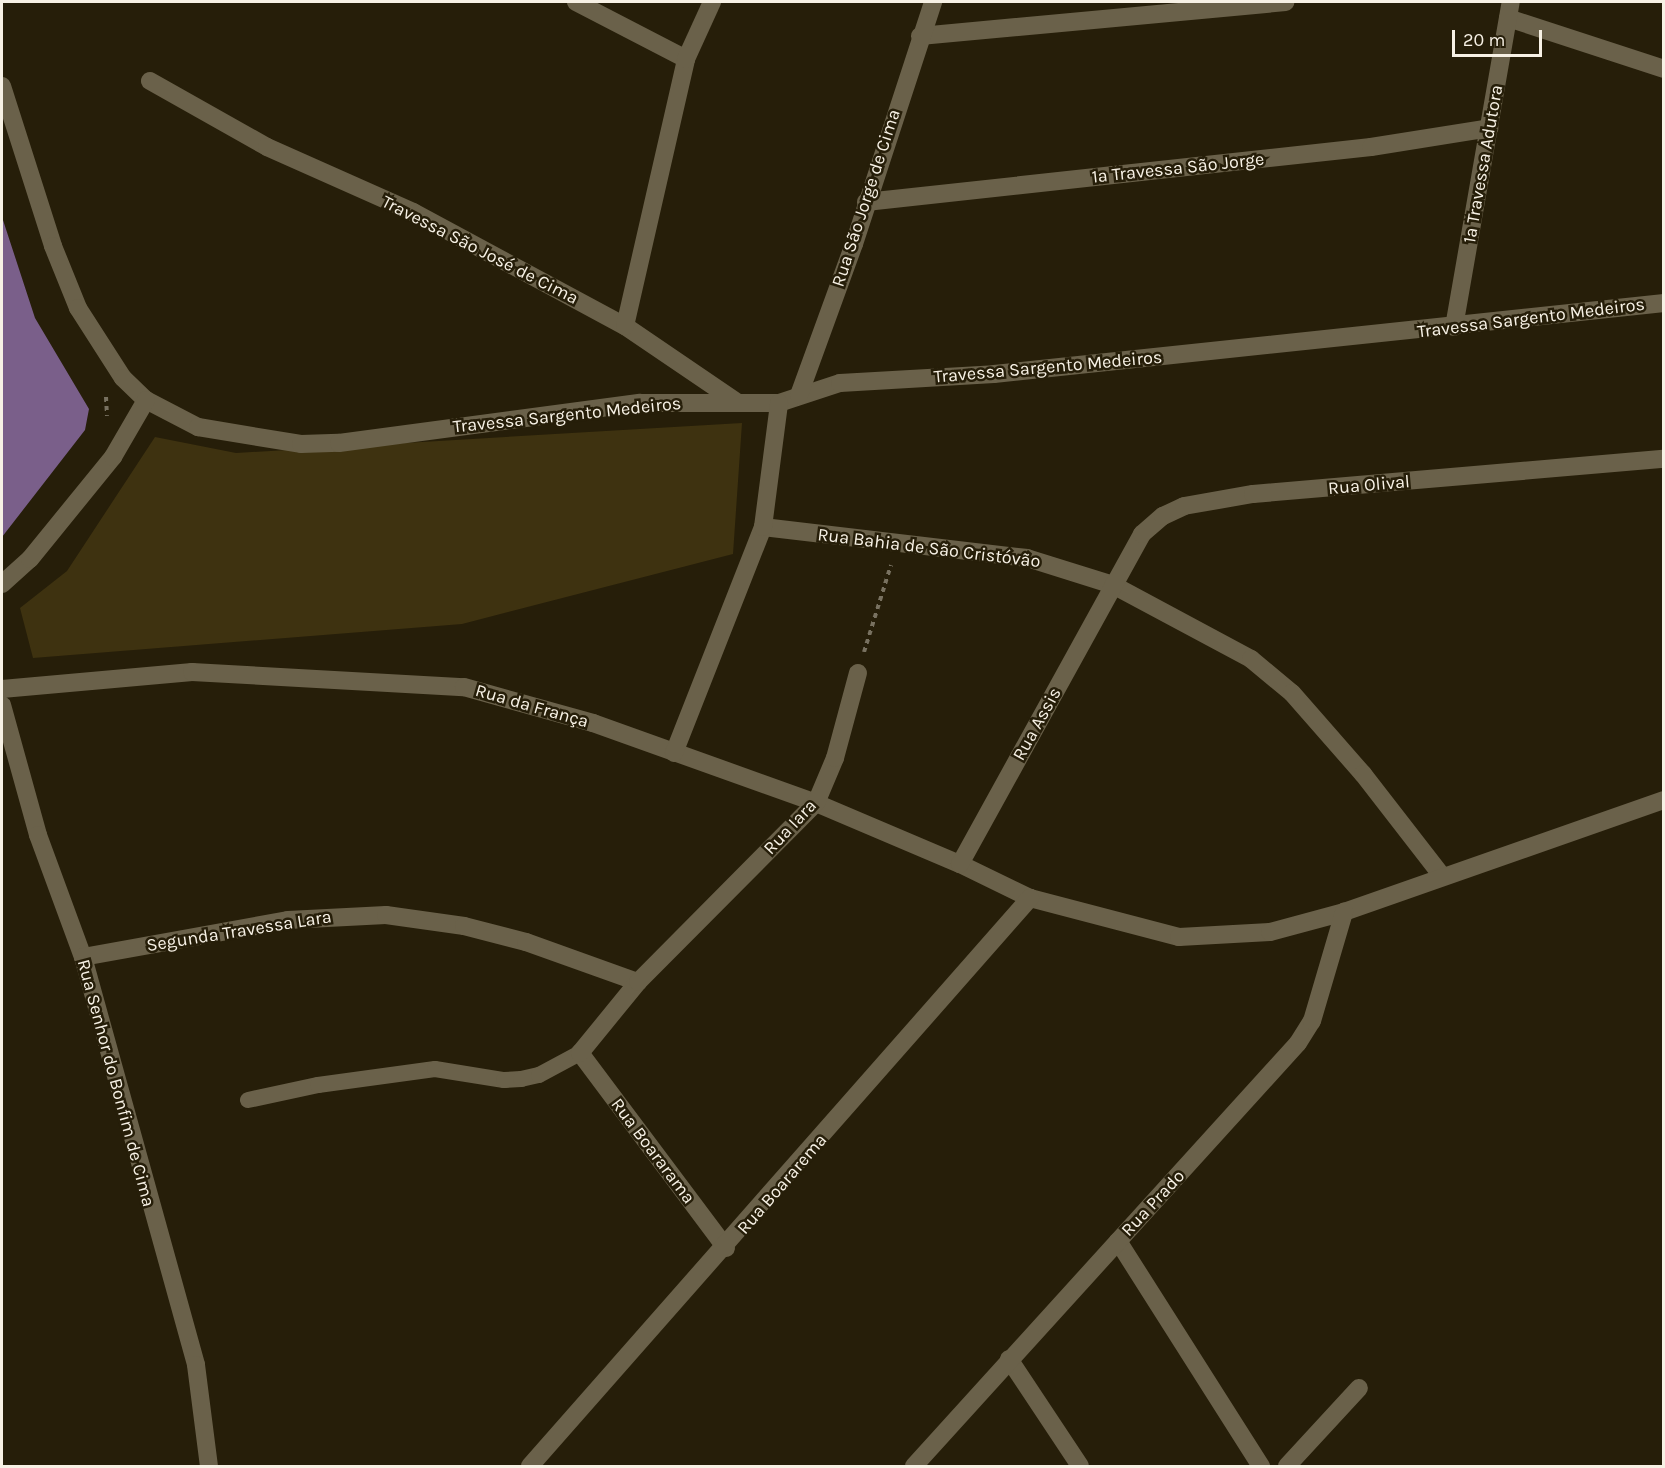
<!DOCTYPE html>
<meta charset="utf-8">
<style>
body{margin:0}
#map{position:relative;width:1665px;height:1468px;overflow:hidden;background:#261e09;font-family:Karla,sans-serif}
div>[style]{position:absolute}
[style*='--x']{left:calc(var(--x)*1px);top:calc(var(--y)*1px);width:calc(var(--w)*1px);rotate:calc(var(--a)*1deg)}
.green>*{inset:0;background:#3e3210}
.water>*{inset:0;background:#7a5f8a}
.path>*{height:4px;margin-top:-2px;transform-origin:0;background:repeating-linear-gradient(90deg,#787160 0 4.5px,transparent 0 9px)}
.lane>*{height:16px;margin:-8px;padding:0 8px;transform-origin:8px;border-radius:8px;background:#6a614a}
.street>*{height:18px;margin:-9px;padding:0 9px;transform-origin:9px;border-radius:9px;background:#6a614a}
span{translate:-50% -50%;white-space:nowrap;text-align:center;line-height:1.15;-webkit-text-stroke:5px #261e09;paint-order:stroke}
.street-label{font-size:18px;color:#f7f1e5}
.frame{position:absolute;inset:0;border:3px solid #f7f1e5;pointer-events:none}
.scale{position:absolute;left:1452px;top:30px;width:90px;height:27px;box-sizing:border-box;border:3px solid #f7f1e5;border-top:0;padding-left:8px;font-size:18px;line-height:21px;white-space:nowrap;color:#f7f1e5;-webkit-text-stroke:4px #261e09;paint-order:stroke}
</style>
<div id="map">
<div class="green">
<div style="clip-path:polygon(742px 423px,733px 554px,462px 624px,33px 658px,20px 608px,67px 571px,155px 437px,236px 453px)"></div>
</div>
<div class="water">
<div style="clip-path:polygon(2px 217px,35px 318px,89px 409px,85px 430px,2px 537px)"></div>
</div>
<div class="path">
<div style="--x:106;--y:397;--w:19;--a:87"></div>
<div style="--x:864;--y:652;--w:91;--a:-72.8"></div>
</div>
<div class="lane">
<div style="--x:248;--y:1100;--w:72;--a:-12.1"></div>
<div style="--x:318;--y:1085;--w:118;--a:-7.8"></div>
<div style="--x:435;--y:1069;--w:70;--a:9.1"></div>
<div style="--x:504;--y:1080;--w:17;--a:-3"></div>
<div style="--x:521;--y:1079;--w:18;--a:-13"></div>
<div style="--x:539;--y:1075;--w:47;--a:-28.2"></div>
</div>
<div class="street">
<div style="--x:576;--y:2;--w:124;--a:27.4"></div>
<div style="--x:1508;--y:18;--w:164;--a:18.1"></div>
<div style="--x:920;--y:36;--w:367;--a:-5.3"></div>
<div style="--x:150;--y:81;--w:134;--a:29.4"></div>
<div style="--x:267;--y:147;--w:160;--a:24"></div>
<div style="--x:413;--y:212;--w:241;--a:28.3"></div>
<div style="--x:625;--y:326;--w:135;--a:34.2"></div>
<div style="--x:2;--y:86;--w:168;--a:72.3"></div>
<div style="--x:53;--y:246;--w:67;--a:68"></div>
<div style="--x:78;--y:308;--w:83;--a:57.3"></div>
<div style="--x:123;--y:378;--w:32;--a:44"></div>
<div style="--x:146;--y:400;--w:59;--a:27.4"></div>
<div style="--x:198;--y:427;--w:104;--a:9.4"></div>
<div style="--x:301;--y:444;--w:38;--a:-2"></div>
<div style="--x:339;--y:443;--w:304;--a:-7.6"></div>
<div style="--x:640;--y:403;--w:139;--a:0"></div>
<div style="--x:779;--y:403;--w:64;--a:-18.2"></div>
<div style="--x:840;--y:383;--w:154;--a:-3.3"></div>
<div style="--x:994;--y:374;--w:674;--a:-6.05"></div>
<div style="--x:866;--y:202;--w:508;--a:-6.22"></div>
<div style="--x:1371;--y:147;--w:120;--a:-9.1"></div>
<div style="--x:625;--y:326;--w:274;--a:-77.1"></div>
<div style="--x:686;--y:59;--w:63;--a:-65.5"></div>
<div style="--x:1454;--y:327;--w:330;--a:-80.1"></div>
<div style="--x:799;--y:395;--w:161;--a:-70"></div>
<div style="--x:854;--y:244;--w:255;--a:-71.9"></div>
<div style="--x:763;--y:527;--w:266;--a:6.7"></div>
<div style="--x:1027;--y:558;--w:90;--a:17.4"></div>
<div style="--x:1113;--y:585;--w:157;--a:28.2"></div>
<div style="--x:1251;--y:659;--w:53;--a:39.7"></div>
<div style="--x:1292;--y:693;--w:108;--a:48.8"></div>
<div style="--x:1363;--y:774;--w:129;--a:52.2"></div>
<div style="--x:2;--y:584;--w:38;--a:-42"></div>
<div style="--x:30;--y:559;--w:132;--a:-50.9"></div>
<div style="--x:113;--y:457;--w:66;--a:-59.9"></div>
<div style="--x:2;--y:689;--w:191;--a:-5.1"></div>
<div style="--x:192;--y:672;--w:272;--a:3.2"></div>
<div style="--x:464;--y:687;--w:134;--a:15.6"></div>
<div style="--x:593;--y:723;--w:237;--a:19.7"></div>
<div style="--x:816;--y:803;--w:156;--a:23"></div>
<div style="--x:960;--y:864;--w:78;--a:25.9"></div>
<div style="--x:1030;--y:898;--w:154;--a:14.7"></div>
<div style="--x:1179;--y:937;--w:91;--a:-3.1"></div>
<div style="--x:1270;--y:932;--w:77;--a:-15.1"></div>
<div style="--x:1344;--y:912;--w:339;--a:-19.3"></div>
<div style="--x:2;--y:705;--w:135;--a:74.5"></div>
<div style="--x:38;--y:835;--w:130;--a:69.8"></div>
<div style="--x:83;--y:957;--w:423;--a:74.5"></div>
<div style="--x:196;--y:1365;--w:102;--a:82.7"></div>
<div style="--x:674;--y:753;--w:243;--a:-68.5"></div>
<div style="--x:763;--y:527;--w:125;--a:-82.6"></div>
<div style="--x:960;--y:864;--w:377;--a:-61.1"></div>
<div style="--x:1142;--y:534;--w:28;--a:-41"></div>
<div style="--x:1163;--y:516;--w:23;--a:-25"></div>
<div style="--x:1184;--y:506;--w:70;--a:-9.9"></div>
<div style="--x:1253;--y:494;--w:412;--a:-4.9"></div>
<div style="--x:83;--y:957;--w:208;--a:-10.2"></div>
<div style="--x:288;--y:920;--w:98;--a:-2.9"></div>
<div style="--x:386;--y:915;--w:79;--a:8"></div>
<div style="--x:464;--y:926;--w:64;--a:14.5"></div>
<div style="--x:526;--y:942;--w:119;--a:19.7"></div>
<div style="--x:1118;--y:1241;--w:267;--a:57.6"></div>
<div style="--x:726;--y:1248;--w:244;--a:-126.8"></div>
<div style="--x:580;--y:1053;--w:92;--a:-50.8"></div>
<div style="--x:638;--y:982;--w:252;--a:-45.2"></div>
<div style="--x:816;--y:803;--w:49;--a:-67.1"></div>
<div style="--x:835;--y:758;--w:88;--a:-74.9"></div>
<div style="--x:1009;--y:1359;--w:128;--a:56.4"></div>
<div style="--x:530;--y:1466;--w:757;--a:-48.64"></div>
<div style="--x:914;--y:1466;--w:571;--a:-47.77"></div>
<div style="--x:1298;--y:1043;--w:26;--a:-58"></div>
<div style="--x:1312;--y:1021;--w:114;--a:-73.6"></div>
<div style="--x:1287;--y:1466;--w:106;--a:-47.3"></div>
</div>
<div class="street-label">
<span style="left:1483px;top:164px;rotate:-80deg">1ª Travessa Adutora</span>
<span style="left:1178px;top:168px;rotate:-6deg">1ª Travessa São Jorge</span>
<span style="left:866px;top:198px;rotate:-72deg">Rua São Jorge de Cima</span>
<span style="left:480px;top:250px;rotate:27deg">Travessa São José de Cima</span>
<span style="left:1531px;top:318px;rotate:-7deg">Travessa Sargento Medeiros</span>
<span style="left:1048px;top:367px;rotate:-5deg">Travessa Sargento Medeiros</span>
<span style="left:567px;top:415px;rotate:-6deg">Travessa Sargento Medeiros</span>
<span style="left:1369px;top:485px;rotate:-5deg">Rua Olival</span>
<span style="left:929px;top:548px;rotate:7deg">Rua Bahia de São Cristóvão</span>
<span style="left:532px;top:706px;rotate:16deg">Rua da França</span>
<span style="left:1037px;top:724px;rotate:-61deg">Rua Assis</span>
<span style="left:790px;top:827px;rotate:-47deg">Rua Iara</span>
<span style="left:239px;top:931px;rotate:-9deg">Segunda Travessa Lara</span>
<span style="left:116px;top:1083px;rotate:75deg">Rua Senhor do Bonfim de Cima</span>
<span style="left:653px;top:1151px;rotate:53deg">Rua Boararama</span>
<span style="left:782px;top:1184px;rotate:-49deg">Rua Boararema</span>
<span style="left:1153px;top:1203px;rotate:-47deg">Rua Prado</span>
</div>
<div class="frame"></div>
<div class="scale">20 m</div>
</div>
